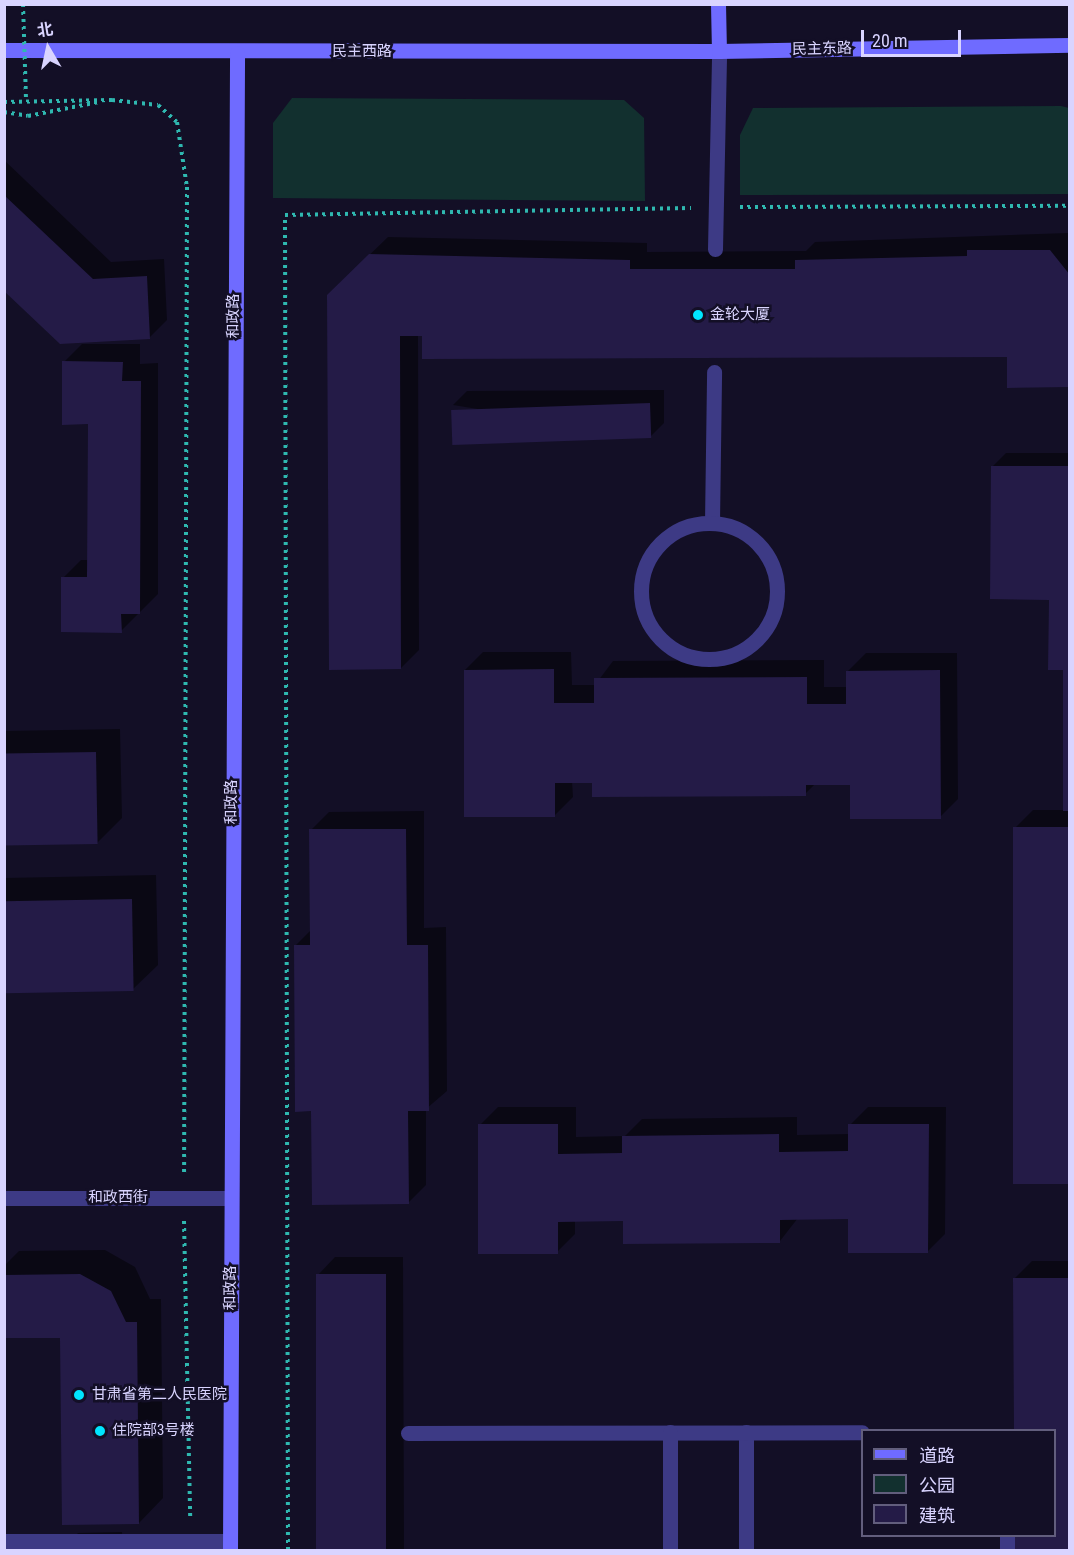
<!DOCTYPE html>
<meta charset="utf-8">
<style>
body{margin:0}
#map{position:relative;width:1074px;height:1555px;overflow:hidden;background:#130f26;font-family:"Roboto Condensed","Noto Sans SC",sans-serif}
div>[style]{position:absolute}
[style*='--x']{left:calc(var(--x)*1px);top:calc(var(--y)*1px);width:calc(var(--w)*1px);rotate:calc(var(--a)*1deg)}
.green>*{inset:0;background:#12302f}
.shadow>*{inset:0;background:#0007}
.building>*{inset:0;background:#241b47;transform-origin:0 0}
.path>*{height:4px;margin-top:-2px;transform-origin:0;background:repeating-linear-gradient(90deg,#2fb8b0 0 3px,transparent 0 7.5px)}
.service>*{height:15px;margin:-7.5px;padding:0 7.5px;transform-origin:7.5px;border-radius:7.5px;background:#3d3a85}
.service>.ring{margin:-7.5px;padding:0;box-sizing:content-box;background:none;border:15px solid #3d3a85;border-radius:50%}
.minor>*{height:15px;margin:-7.5px;padding:0 7.5px;transform-origin:7.5px;border-radius:7.5px;background:#3d3a85}
.secondary>*{height:15px;margin:-7.5px;padding:0 7.5px;transform-origin:7.5px;border-radius:7.5px;background:#6f6bff}
.path-bridge>*{height:4px;margin-top:-2px;transform-origin:0;background:repeating-linear-gradient(90deg,#2fb8b0 0 3px,transparent 0 7.5px)}
.dots>*{width:16px;height:16px;translate:-50% -50%;box-sizing:border-box;border:3px solid #130f26;border-radius:50%}
span{translate:-50% -50%;white-space:nowrap;text-align:center;line-height:1.15;-webkit-text-stroke:5px #130f26;paint-order:stroke}
.street-label{font-size:15px;color:#d9d4ff}
.poi-label{font-size:15px;color:#d9d4ff}
.left{translate:0 -50%;text-align:left}
.frame{position:absolute;inset:0;border:6px solid #d9d4ff;pointer-events:none}
.legend{position:absolute;left:861px;top:1429px;width:195px;height:108px;box-sizing:border-box;background:#130f26;border:2px solid #625e7d;margin:0;padding:8px 10px;list-style:none;font-size:18px;color:#d9d4ff}
.legend li{display:flex;align-items:center;gap:12px;height:30px}
.legend b{width:30px;border:2px solid #625e7d}
.north{position:absolute;left:18px;top:18px;width:60px;height:60px;-webkit-text-stroke:4px #130f26;paint-order:stroke;rotate:351deg;font-size:16px;font-weight:700;line-height:24px;text-align:center;color:#d9d4ff}
.north::after{content:'';display:block;margin:auto;width:21px;height:27px;background:#d9d4ff;clip-path:polygon(50% 0,100% 100%,50% 72%,0 100%)}
.scale{position:absolute;left:861px;top:30px;width:100px;height:27px;box-sizing:border-box;border:3px solid #d9d4ff;border-top:0;padding-left:8px;font-size:18px;line-height:21px;white-space:nowrap;color:#d9d4ff;-webkit-text-stroke:4px #130f26;paint-order:stroke}
</style>
<div id="map">
<div class="green">
<div style="clip-path:polygon(292px 98px,624px 100px,644px 118px,645px 201px,273px 198px,273px 123px)"></div>
<div style="clip-path:polygon(1061px 106px,1069px 108px,1069px 194px,740px 195px,740px 135px,753px 108px)"></div>
</div>
<div class="shadow">
<div style="clip-path:polygon(4px 160px,111px 262px,164px 259px,167px 320px,149px 338px,4px 289px)"></div>
<div style="clip-path:polygon(1068px 233px,1070px 386px,1008px 355px,418px 335px,419px 650px,401px 668px,328px 295px,388px 237px,647px 243px,647px 252px,806px 251px,815px 242px)"></div>
<div style="clip-path:polygon(82px 344px,140px 344px,140px 364px,158px 363px,158px 594px,121px 631px,63px 578px,81px 560px,89px 560px,89px 423px,64px 362px)"></div>
<div style="clip-path:polygon(664px 390px,664px 423px,650px 437px,453px 405px,467px 391px)"></div>
<div style="clip-path:polygon(1006px 453px,1070px 453px,1070px 1183px,1015px 828px,1033px 810px,1064px 810px,1065px 668px,1050px 598px,992px 467px)"></div>
<div style="clip-path:polygon(483px 652px,571px 652px,572px 685px,595px 685px,613px 661px,824px 660px,824px 687px,848px 687px,848px 671px,866px 653px,957px 653px,958px 799px,940px 817px,851px 783px,816px 783px,805px 794px,572px 781px,573px 797px,555px 815px,465px 670px)"></div>
<div style="clip-path:polygon(120px 729px,122px 818px,97px 843px,4px 844px,4px 731px)"></div>
<div style="clip-path:polygon(424px 811px,424px 928px,446px 927px,447px 1091px,426px 1109px,426px 1185px,408px 1203px,313px 1110px,295px 946px,311px 930px,311px 830px,329px 812px)"></div>
<div style="clip-path:polygon(156px 875px,158px 965px,133px 989px,4px 991px,4px 878px)"></div>
<div style="clip-path:polygon(498px 1107px,576px 1107px,576px 1137px,625px 1136px,642px 1119px,797px 1117px,797px 1135px,850px 1134px,850px 1125px,868px 1107px,946px 1107px,945px 1234px,927px 1252px,849px 1218px,798px 1218px,780px 1241px,624px 1220px,575px 1220px,575px 1234px,557px 1252px,480px 1125px)"></div>
<div style="clip-path:polygon(105px 1250px,135px 1267px,150px 1299px,161px 1299px,163px 1498px,139px 1523px,62px 1336px,4px 1337px,4px 1266px,19px 1251px)"></div>
<div style="clip-path:polygon(335px 1257px,403px 1257px,404px 1550px,319px 1550px,318px 1275px)"></div>
<div style="clip-path:polygon(1032px 1261px,1070px 1261px,1070px 1550px,1016px 1550px,1016px 1536px,1054px 1536px,1054px 1430px,1015px 1430px,1014px 1279px)"></div>
<div style="clip-path:polygon(122px 1532px,123px 1550px,61px 1550px,78px 1533px)"></div>
</div>
<div class="building">
<div style="clip-path:polygon(4px 195px,93px 279px,147px 276px,150px 339px,60px 344px,4px 291px)"></div>
<div style="clip-path:polygon(967px 250px,1050px 250px,1070px 275px,1070px 387px,1007px 388px,1007px 357px,422px 359px,422px 336px,400px 336px,401px 669px,329px 670px,327px 295px,369px 254px,630px 260px,630px 269px,795px 269px,795px 260px,967px 256px)"></div>
<div style="clip-path:polygon(62px 361px,123px 362px,122px 381px,141px 381px,140px 614px,121px 614px,122px 633px,61px 632px,61px 577px,87px 577px,88px 424px,62px 425px)"></div>
<div style="left:650px;top:403px;width:35px;height:199px;rotate:88deg"></div>
<div style="clip-path:polygon(991px 466px,1070px 466px,1070px 811px,1063px 811px,1063px 670px,1048px 670px,1049px 600px,990px 599px)"></div>
<div style="clip-path:polygon(554px 669px,554px 703px,594px 703px,594px 678px,807px 677px,807px 704px,846px 704px,846px 671px,940px 670px,941px 819px,850px 819px,850px 785px,806px 785px,806px 796px,592px 797px,592px 783px,555px 783px,555px 817px,464px 817px,464px 670px)"></div>
<div style="left:96px;top:752px;width:92px;height:92px;rotate:89deg"></div>
<div style="left:1013px;top:827px;width:57px;height:357px"></div>
<div style="clip-path:polygon(309px 829px,406px 829px,407px 945px,428px 945px,429px 1111px,408px 1111px,409px 1204px,312px 1205px,311px 1111px,295px 1112px,294px 945px,310px 945px)"></div>
<div style="left:132px;top:899px;width:92px;height:128px;rotate:89deg"></div>
<div style="clip-path:polygon(478px 1124px,558px 1124px,558px 1154px,622px 1153px,622px 1136px,779px 1134px,779px 1152px,848px 1151px,848px 1124px,929px 1124px,928px 1253px,848px 1253px,848px 1219px,780px 1220px,780px 1243px,623px 1244px,623px 1221px,558px 1222px,558px 1254px,478px 1254px)"></div>
<div style="clip-path:polygon(80px 1274px,111px 1291px,126px 1322px,137px 1322px,139px 1524px,62px 1525px,60px 1338px,4px 1338px,4px 1275px)"></div>
<div style="left:386px;top:1274px;width:276px;height:70px;rotate:90deg"></div>
<div style="clip-path:polygon(1013px 1278px,1070px 1278px,1070px 1550px,1015px 1550px,1014px 1536px,1054px 1536px,1054px 1430px,1014px 1430px)"></div>
</div>
<div class="path">
<div style="--x:4;--y:102;--w:108;--a:-1.1"></div>
<div style="--x:112;--y:100;--w:46;--a:6.2"></div>
<div style="--x:158;--y:105;--w:25;--a:42"></div>
<div style="--x:177;--y:122;--w:66;--a:81.3"></div>
<div style="--x:187;--y:187;--w:987;--a:90.17"></div>
<div style="--x:4;--y:112;--w:24;--a:9"></div>
<div style="--x:28;--y:116;--w:72;--a:-11.2"></div>
<div style="--x:740;--y:207;--w:330;--a:-0.2"></div>
<div style="--x:184;--y:1221;--w:295;--a:88.8"></div>
<div style="--x:288;--y:1550;--w:1335;--a:-90.13"></div>
<div style="--x:285;--y:215;--w:406;--a:-1"></div>
</div>
<div class="service">
<div style="--x:715;--y:249;--w:198;--a:-88.8"></div>
<div style="--x:712;--y:522;--w:150;--a:-89.2"></div>
<div class="ring" style="left:641px;top:523px;width:121px;height:121px"></div>
<div style="--x:746;--y:1432;--w:118;--a:90"></div>
<div style="--x:408;--y:1433;--w:454;--a:-0.1"></div>
<div style="--x:1007;--y:1536;--w:14;--a:90"></div>
<div style="--x:4;--y:1541;--w:226;--a:0"></div>
<div style="--x:670;--y:1550;--w:118;--a:-90"></div>
</div>
<div class="minor">
<div style="--x:4;--y:1198;--w:227;--a:0"></div>
</div>
<div class="secondary">
<div style="--x:718;--y:4;--w:47;--a:88.8"></div>
<div style="--x:4;--y:50;--w:715;--a:0.08"></div>
<div style="--x:719;--y:51;--w:351;--a:-1"></div>
<div style="--x:230;--y:1550;--w:1497;--a:-89.73"></div>
</div>
<div class="path-bridge">
<div style="--x:23;--y:4;--w:97;--a:88.2"></div>
</div>
<div class="dots">
<div style="left:698px;top:315px;background:#00e5ff"></div>
<div style="left:79px;top:1395px;background:#00e5ff"></div>
<div style="left:100px;top:1431px;background:#00e5ff"></div>
</div>
<div class="street-label">
<span style="left:822px;top:49px;rotate:-1deg">民主东路</span>
<span style="left:362px;top:52px">民主西路</span>
<span style="left:234px;top:316px;rotate:-90deg">和政路</span>
<span style="left:232px;top:802px;rotate:-90deg">和政路</span>
<span style="left:118px;top:1198px">和政西街</span>
<span style="left:231px;top:1288px;rotate:-90deg">和政路</span>
</div>
<div class="poi-label">
<span class="left" style="left:710px;top:315px">金轮大厦</span>
<span class="left" style="left:92px;top:1395px">甘肃省第二人民医院</span>
<span class="left" style="left:112px;top:1431px">住院部3号楼</span>
</div>
<div class="frame"></div>
<ul class="legend">
<li><b style="height:8px;background:#6f6bff"></b>道路</li>
<li><b style="height:16px;background:#12302f"></b>公园</li>
<li><b style="height:16px;background:#241b47"></b>建筑</li>
</ul>
<div class="north">北</div>
<div class="scale">20 m</div>
</div>
